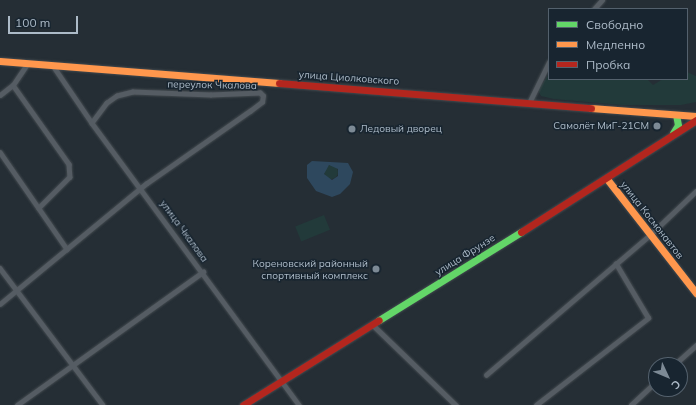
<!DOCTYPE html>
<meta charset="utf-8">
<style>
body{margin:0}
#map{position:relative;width:696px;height:405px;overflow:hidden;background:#252e35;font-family:Mulish,sans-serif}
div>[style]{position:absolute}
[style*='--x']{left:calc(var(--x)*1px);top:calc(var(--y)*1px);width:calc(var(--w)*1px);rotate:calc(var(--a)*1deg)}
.green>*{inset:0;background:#223a3a;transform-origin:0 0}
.round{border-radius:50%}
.water>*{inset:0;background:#2e485e}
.roads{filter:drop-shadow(0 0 1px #434a4f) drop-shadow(0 0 1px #434a4f)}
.street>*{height:4.5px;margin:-2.25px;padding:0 2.25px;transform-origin:2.25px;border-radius:2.25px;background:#555c63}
.fast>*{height:7px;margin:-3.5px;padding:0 3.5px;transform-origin:3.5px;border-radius:3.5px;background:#63d668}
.slow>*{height:7px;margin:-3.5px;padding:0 3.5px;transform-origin:3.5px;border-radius:3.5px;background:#ff974d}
.jam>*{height:7px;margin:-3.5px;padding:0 3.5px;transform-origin:3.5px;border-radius:3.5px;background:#b3261e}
.dots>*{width:11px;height:11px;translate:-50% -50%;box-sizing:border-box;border:2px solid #182530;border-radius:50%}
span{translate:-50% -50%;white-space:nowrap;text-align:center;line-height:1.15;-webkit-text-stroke:3px #182530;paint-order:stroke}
.street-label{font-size:10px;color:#adbbc8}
.poi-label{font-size:10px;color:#adbbc8}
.right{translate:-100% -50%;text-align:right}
.left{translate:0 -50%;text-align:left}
.legend{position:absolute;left:548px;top:8px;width:140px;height:72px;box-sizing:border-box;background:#182530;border:1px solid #54616d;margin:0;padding:5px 7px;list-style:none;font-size:12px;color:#adbbc8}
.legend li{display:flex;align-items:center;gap:8px;height:20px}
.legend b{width:20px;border:1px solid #54616d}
.north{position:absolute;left:648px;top:357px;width:40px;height:40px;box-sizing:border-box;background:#182530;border:1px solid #54616d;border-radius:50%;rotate:134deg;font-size:11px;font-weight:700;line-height:16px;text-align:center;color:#adbbc8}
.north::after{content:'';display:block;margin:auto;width:14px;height:18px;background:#7d8a95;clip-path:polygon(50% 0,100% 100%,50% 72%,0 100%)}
.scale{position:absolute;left:8px;top:16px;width:70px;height:18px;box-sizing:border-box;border:2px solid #adbbc8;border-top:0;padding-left:5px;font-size:12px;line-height:14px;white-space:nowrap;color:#adbbc8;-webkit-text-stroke:3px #182530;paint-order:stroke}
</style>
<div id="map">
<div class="green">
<div style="clip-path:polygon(687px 72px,696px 76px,696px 102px,681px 105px,622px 105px,554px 99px,541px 96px,538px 90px,549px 74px,549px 79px,647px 79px,653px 85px,663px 79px,687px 79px)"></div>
<div class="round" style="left:324px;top:165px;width:14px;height:14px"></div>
<div style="left:324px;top:215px;width:16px;height:31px;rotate:68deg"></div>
</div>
<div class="water">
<div style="clip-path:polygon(evenodd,312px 161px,348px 163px,353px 172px,350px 184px,340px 194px,332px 197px,316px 191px,307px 178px,307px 165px,312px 161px,329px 165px,338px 169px,338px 176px,332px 180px,324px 174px,329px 165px)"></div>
</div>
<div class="roads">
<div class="street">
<div style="--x:594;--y:9;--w:12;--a:-48"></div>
<div style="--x:54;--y:67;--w:68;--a:55.8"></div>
<div style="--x:92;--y:123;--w:350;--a:53.7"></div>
<div style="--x:13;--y:85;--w:97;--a:54.7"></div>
<div style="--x:69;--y:164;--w:13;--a:86"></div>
<div style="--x:70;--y:177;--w:44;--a:135"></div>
<div style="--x:0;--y:95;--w:16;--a:-38"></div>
<div style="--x:13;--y:85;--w:25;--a:-56"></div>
<div style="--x:530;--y:101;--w:43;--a:-64"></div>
<div style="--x:0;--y:152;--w:118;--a:55.4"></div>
<div style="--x:0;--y:268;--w:171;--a:53.1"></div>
<div style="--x:0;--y:304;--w:190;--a:-39.5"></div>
<div style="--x:147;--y:183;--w:126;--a:-35"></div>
<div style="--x:250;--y:111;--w:15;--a:-37"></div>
<div style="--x:262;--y:102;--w:6;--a:-81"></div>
<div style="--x:263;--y:96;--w:4;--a:-135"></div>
<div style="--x:260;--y:93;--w:49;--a:177.7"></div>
<div style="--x:211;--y:95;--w:78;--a:-177.8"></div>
<div style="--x:133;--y:92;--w:16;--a:166"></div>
<div style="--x:117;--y:96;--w:12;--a:145"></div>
<div style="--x:107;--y:103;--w:25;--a:127"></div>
<div style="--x:372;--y:324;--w:117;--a:44"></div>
<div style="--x:674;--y:365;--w:30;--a:-42"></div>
<div style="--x:486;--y:375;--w:217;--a:-40.5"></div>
<div style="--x:651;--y:234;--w:62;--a:-43.7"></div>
<div style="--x:17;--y:405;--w:229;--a:-35.6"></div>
<div style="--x:536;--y:405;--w:142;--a:-37.8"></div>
<div style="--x:648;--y:318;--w:63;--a:-120.7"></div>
<div style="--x:631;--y:405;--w:34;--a:-43"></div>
</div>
<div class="fast">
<div style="--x:673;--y:133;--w:9;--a:-58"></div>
<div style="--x:678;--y:125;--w:10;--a:-101"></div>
<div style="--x:379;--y:320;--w:167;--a:-31.8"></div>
</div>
<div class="slow">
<div style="--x:0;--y:61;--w:280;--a:4.5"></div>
<div style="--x:591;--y:108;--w:105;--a:4.4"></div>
<div style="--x:607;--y:179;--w:145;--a:52"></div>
</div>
<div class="jam">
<div style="--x:279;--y:83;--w:313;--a:4.6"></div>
<div style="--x:521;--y:232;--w:208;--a:-32.6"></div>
<div style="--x:243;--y:405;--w:160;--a:-32"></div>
</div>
</div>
<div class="dots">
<div style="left:657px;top:126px;background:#7d8a95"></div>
<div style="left:352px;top:129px;background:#7d8a95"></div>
<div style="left:376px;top:269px;background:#7d8a95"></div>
</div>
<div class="street-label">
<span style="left:349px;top:78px;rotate:4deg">улица Циолковского</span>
<span style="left:212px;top:85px;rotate:1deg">переулок Чкалова</span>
<span style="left:652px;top:220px;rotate:52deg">улица Космонавтов</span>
<span style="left:184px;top:231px;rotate:54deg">улица Чкалова</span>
<span style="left:465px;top:255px;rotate:-32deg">улица Фрунзе</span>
</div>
<div class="poi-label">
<span class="right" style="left:649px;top:126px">Самолёт МиГ-21СМ</span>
<span class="left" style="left:360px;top:129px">Ледовый дворец</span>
<span class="right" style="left:368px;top:269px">Кореновский районный<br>спортивный комплекс</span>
</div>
<ul class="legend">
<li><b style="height:5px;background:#63d668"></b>Свободно</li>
<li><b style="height:5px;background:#ff974d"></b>Медленно</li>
<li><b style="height:5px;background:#b3261e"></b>Пробка</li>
</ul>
<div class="north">С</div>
<div class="scale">100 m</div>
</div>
